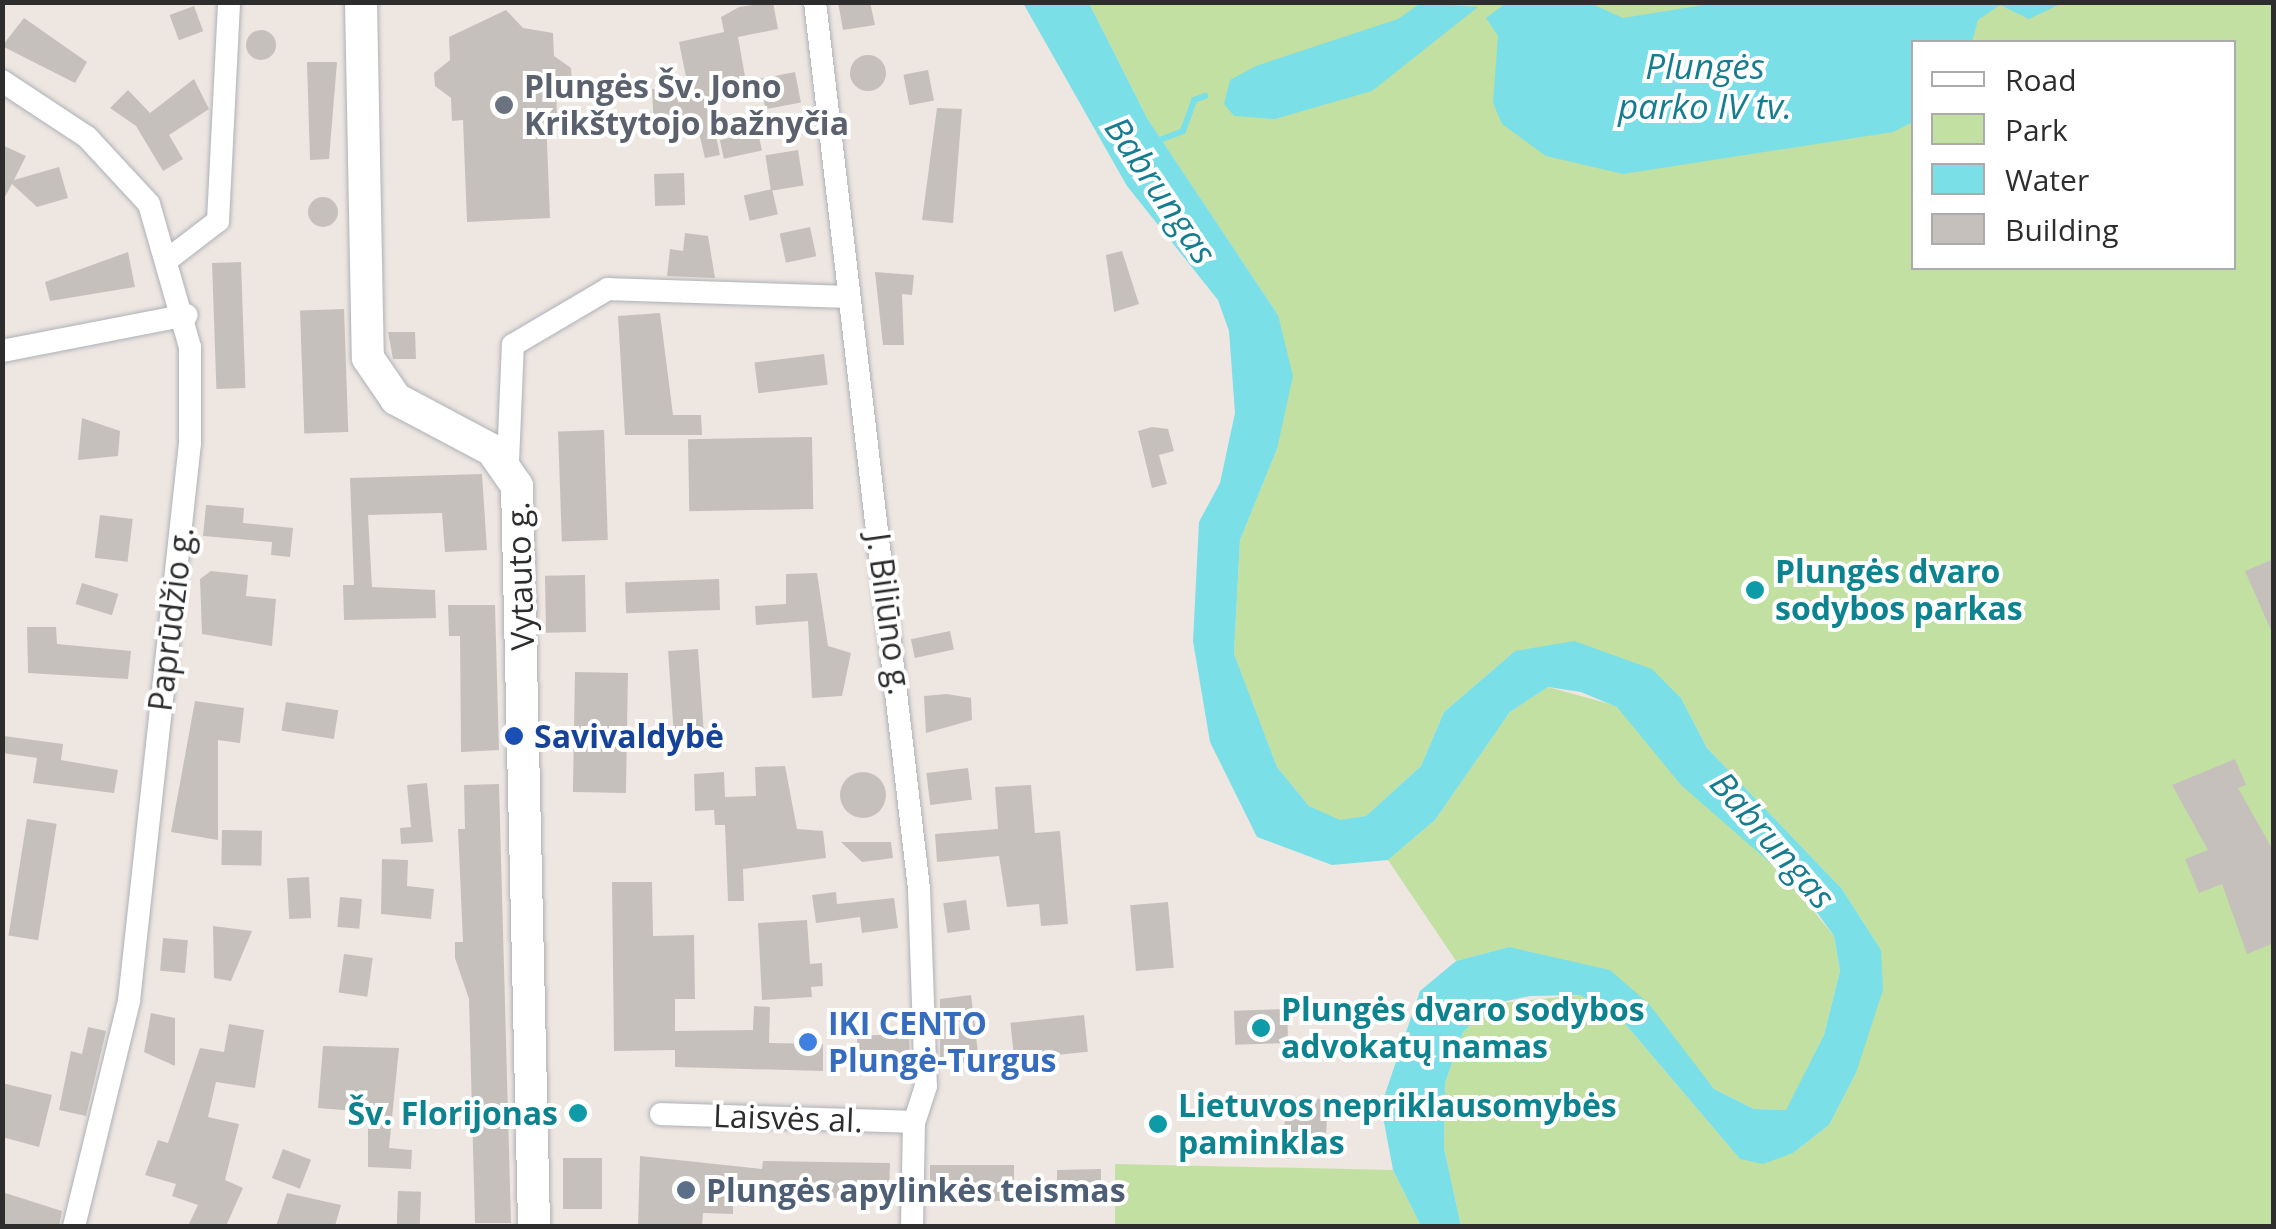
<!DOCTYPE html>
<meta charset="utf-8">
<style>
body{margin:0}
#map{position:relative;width:2276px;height:1229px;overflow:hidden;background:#eee6e1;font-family:"Open Sans",sans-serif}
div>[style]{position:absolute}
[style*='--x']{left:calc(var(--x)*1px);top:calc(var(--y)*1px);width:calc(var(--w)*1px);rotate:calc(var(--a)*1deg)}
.green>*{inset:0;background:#c2e0a1}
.water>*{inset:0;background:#7bdfe8}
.stream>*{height:6px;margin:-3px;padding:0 3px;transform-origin:3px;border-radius:3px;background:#7bdfe8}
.building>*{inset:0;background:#c6c0bd;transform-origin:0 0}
.round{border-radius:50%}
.roads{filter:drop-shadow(0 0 2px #adb1b8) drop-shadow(0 0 2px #adb1b8)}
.minor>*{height:22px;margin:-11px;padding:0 11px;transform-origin:11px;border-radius:11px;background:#fff}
.secondary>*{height:32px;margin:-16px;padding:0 16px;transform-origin:16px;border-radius:16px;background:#fff}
.dots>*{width:28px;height:28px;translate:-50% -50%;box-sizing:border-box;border:5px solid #fff;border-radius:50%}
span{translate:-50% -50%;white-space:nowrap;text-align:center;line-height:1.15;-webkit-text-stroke:8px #fff;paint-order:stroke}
.worship-label{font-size:32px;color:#5b616d;font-weight:700}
.left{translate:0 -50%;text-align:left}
.culture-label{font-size:32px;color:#0d838f;font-weight:700}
.right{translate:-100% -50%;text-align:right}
.street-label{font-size:32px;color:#2d2d2d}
.transit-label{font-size:32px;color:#164399;font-weight:700}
.shop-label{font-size:32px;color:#366cbe;font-weight:700}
.service-label{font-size:32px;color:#4e5e75;font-weight:700}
.water-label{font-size:35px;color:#167d91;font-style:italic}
.frame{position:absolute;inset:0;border:5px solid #2d2d2d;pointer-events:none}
.legend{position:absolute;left:1911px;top:40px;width:325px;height:230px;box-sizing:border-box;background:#fff;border:2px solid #ababab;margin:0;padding:12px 18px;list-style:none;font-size:30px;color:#2d2d2d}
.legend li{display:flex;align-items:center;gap:20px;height:50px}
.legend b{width:50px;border:2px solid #ababab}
</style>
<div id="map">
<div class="green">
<div style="clip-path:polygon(evenodd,1089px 3px,2273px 3px,2273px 1226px,1461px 1226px,1444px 1148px,1445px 1083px,1463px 1032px,1493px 1004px,1580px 995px,1621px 1019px,1740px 1159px,1793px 1153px,1829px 1125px,1856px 1073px,1881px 950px,1842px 889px,1707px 748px,1681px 698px,1651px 669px,1515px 651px,1444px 712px,1421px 766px,1366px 816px,1340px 821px,1309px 806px,1277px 767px,1234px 655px,1240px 540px,1277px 449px,1278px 315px,1147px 118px,1089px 3px,1914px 42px,2234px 42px,2234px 268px,1914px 268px,1914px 42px)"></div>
<div style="clip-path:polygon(1548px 687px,1617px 706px,1716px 815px,1768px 855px,1834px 936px,1840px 971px,1824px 1035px,1787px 1110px,1754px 1109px,1714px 1089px,1683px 1050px,1509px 947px,1456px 961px,1388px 860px,1435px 820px,1510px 712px)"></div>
<div style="clip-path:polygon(1115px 1164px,1393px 1170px,1421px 1226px,1115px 1226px)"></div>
</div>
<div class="water">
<div style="clip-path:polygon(1023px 3px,1089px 3px,1147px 118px,1278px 315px,1293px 376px,1277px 449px,1240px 540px,1234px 654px,1277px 767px,1309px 806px,1340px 820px,1366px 816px,1421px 766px,1444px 712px,1515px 651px,1574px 641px,1652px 669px,1681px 698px,1707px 748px,1842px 889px,1881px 950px,1883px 990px,1856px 1073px,1829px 1125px,1793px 1153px,1763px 1164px,1740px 1159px,1621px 1019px,1580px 995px,1530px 996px,1493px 1004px,1463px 1032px,1445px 1083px,1444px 1148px,1461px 1226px,1421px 1226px,1393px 1170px,1381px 1106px,1420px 991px,1456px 961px,1509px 947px,1610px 970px,1649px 1004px,1714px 1089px,1754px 1109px,1786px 1110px,1824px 1035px,1840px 971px,1834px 936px,1800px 889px,1681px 785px,1617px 707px,1581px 692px,1548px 687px,1510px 712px,1435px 820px,1388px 860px,1332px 865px,1257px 837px,1210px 742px,1193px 641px,1199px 522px,1220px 483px,1235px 413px,1229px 331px,1218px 300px,1127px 186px)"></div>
<div style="clip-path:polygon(1421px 3px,1478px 7px,1372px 91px,1275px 119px,1234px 116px,1224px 104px,1230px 80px,1256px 66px,1398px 19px)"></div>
<div style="clip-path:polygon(1506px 3px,1590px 3px,1623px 18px,1722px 2px,2063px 3px,2029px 19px,2000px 5px,1978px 20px,1972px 42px,1914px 42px,1913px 122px,1893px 132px,1623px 174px,1546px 156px,1502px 124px,1493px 103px,1498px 36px,1486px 18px)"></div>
</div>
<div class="stream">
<div style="--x:1157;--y:141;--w:28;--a:-21"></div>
<div style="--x:1183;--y:131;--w:33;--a:-70"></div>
<div style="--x:1194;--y:100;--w:12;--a:-20"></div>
</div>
<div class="building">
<div style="clip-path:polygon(773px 2px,778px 29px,738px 37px,746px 82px,723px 87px,725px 99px,709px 103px,720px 155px,705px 158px,697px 125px,654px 127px,652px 89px,688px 87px,679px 42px,724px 32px,721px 17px,739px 7px)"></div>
<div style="clip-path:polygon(838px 2px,870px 2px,875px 25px,843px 30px)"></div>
<div style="left:194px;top:6px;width:27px;height:26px;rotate:70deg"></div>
<div style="clip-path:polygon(506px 10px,523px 28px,553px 33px,554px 56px,571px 68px,572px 81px,556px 93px,557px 116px,546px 117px,550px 218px,467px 222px,463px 120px,452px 121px,451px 98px,435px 86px,434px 73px,450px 60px,449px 37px)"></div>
<div style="clip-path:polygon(24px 18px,87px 62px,75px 83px,2px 46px)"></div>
<div class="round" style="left:246px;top:30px;width:30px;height:30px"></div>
<div class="round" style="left:850px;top:55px;width:36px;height:36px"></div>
<div style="clip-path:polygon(307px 62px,337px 62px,329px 159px,310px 160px)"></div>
<div style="left:928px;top:70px;width:31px;height:25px;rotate:79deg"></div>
<div style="left:795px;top:72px;width:31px;height:36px;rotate:79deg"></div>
<div style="clip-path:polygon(194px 79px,209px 109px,169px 135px,183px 159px,163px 171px,136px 126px,110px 108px,128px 90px,150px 113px)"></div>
<div style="clip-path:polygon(937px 108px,962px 109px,953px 223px,922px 220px)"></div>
<div style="left:758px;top:132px;width:19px;height:39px;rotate:78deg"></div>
<div style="clip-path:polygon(2px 145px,26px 156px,14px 180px,59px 167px,68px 198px,37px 207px,12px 184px,2px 202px)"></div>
<div style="left:798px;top:150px;width:36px;height:33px;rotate:81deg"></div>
<div style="left:684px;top:173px;width:32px;height:30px;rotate:88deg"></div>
<div style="left:772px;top:189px;width:26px;height:29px;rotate:77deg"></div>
<div class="round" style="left:308px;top:197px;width:30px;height:30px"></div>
<div style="left:810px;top:227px;width:30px;height:31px;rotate:78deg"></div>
<div style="clip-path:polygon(685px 233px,708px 236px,715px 278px,667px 276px,670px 249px,683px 251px)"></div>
<div style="clip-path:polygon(1122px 251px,1139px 304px,1114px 312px,1106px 255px)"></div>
<div style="clip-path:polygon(128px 252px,135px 287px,50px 301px,45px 282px)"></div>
<div style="left:241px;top:262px;width:126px;height:29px;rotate:88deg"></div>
<div style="clip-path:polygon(875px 272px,914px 275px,912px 295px,902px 294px,904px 345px,883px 345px)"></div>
<div style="left:344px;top:309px;width:123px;height:44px;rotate:88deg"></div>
<div style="clip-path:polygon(660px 313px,673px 415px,701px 415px,702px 435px,625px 435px,618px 316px)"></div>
<div style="clip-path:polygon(388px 332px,415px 332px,416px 359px,393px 359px)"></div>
<div style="left:824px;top:354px;width:31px;height:70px;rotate:83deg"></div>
<div style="clip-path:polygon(82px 418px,120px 431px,118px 456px,78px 460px)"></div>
<div style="clip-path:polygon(1152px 427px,1168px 429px,1174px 451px,1159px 455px,1167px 484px,1152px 488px,1138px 431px)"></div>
<div style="left:604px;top:430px;width:110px;height:46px;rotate:88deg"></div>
<div style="left:812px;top:437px;width:72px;height:124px;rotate:89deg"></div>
<div style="clip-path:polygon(482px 474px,487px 550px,445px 552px,442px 513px,368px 515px,372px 587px,435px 590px,436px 618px,344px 620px,343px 585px,354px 585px,350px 478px)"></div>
<div style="clip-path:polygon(206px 505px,244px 508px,243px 523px,293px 528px,290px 557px,271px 555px,272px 542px,203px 536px)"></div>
<div style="left:100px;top:515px;width:33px;height:43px;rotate:7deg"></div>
<div style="clip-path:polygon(2274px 559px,2274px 637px,2245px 571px)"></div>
<div style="clip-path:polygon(211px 571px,248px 575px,246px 596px,276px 599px,272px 646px,202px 634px,200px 579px)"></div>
<div style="clip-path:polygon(817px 573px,828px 646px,851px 653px,842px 696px,812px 698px,808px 621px,756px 625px,755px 606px,786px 604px,786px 574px)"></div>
<div style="left:585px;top:575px;width:57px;height:40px;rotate:89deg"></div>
<div style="left:719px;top:579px;width:31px;height:94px;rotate:88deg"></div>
<div style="left:82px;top:583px;width:38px;height:22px;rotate:17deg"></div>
<div style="clip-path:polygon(448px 605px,495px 605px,499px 750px,461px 752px,460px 636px,449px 636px)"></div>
<div style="clip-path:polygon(27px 627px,56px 627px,57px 644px,131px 651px,128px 679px,28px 673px)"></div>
<div style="left:950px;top:631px;width:19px;height:40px;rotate:78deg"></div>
<div style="left:698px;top:649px;width:94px;height:30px;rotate:86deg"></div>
<div style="left:575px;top:672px;width:53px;height:120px;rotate:1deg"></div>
<div style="clip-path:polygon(947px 694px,971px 698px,972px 720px,926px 733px,924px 696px)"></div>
<div style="clip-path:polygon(195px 701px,244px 708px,240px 743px,218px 740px,218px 840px,171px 832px)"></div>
<div style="left:286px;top:702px;width:53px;height:29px;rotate:9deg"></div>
<div style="clip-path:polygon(4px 736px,63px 744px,61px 760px,118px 770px,114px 793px,33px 783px,37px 758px,2px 753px)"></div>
<div style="clip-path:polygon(2235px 759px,2246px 785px,2238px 788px,2274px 852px,2274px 943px,2247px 954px,2222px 884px,2199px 893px,2185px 859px,2208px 850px,2172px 785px)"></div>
<div style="clip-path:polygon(785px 766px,797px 829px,823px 831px,826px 858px,743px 869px,744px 901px,728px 901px,725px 825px,715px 825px,714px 810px,695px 811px,694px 774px,724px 772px,725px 797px,756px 796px,755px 767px)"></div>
<div style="left:968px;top:768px;width:32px;height:42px;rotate:83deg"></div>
<div class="round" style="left:840px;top:772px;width:46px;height:46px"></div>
<div style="clip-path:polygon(427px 783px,433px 842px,401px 844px,400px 828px,411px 827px,407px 785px)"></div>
<div style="clip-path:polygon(499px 784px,511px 1223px,475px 1223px,469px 999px,455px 958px,455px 942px,463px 942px,458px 829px,465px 829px,464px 785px)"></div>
<div style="clip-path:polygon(1031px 785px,1035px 833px,1060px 831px,1068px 924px,1041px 926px,1039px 904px,1007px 907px,999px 856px,937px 862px,935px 834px,998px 829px,995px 787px)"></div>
<div style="left:27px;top:819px;width:30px;height:118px;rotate:9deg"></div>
<div style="left:222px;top:830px;width:40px;height:35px;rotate:1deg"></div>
<div style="clip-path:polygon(841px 842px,891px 842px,893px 858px,862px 862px)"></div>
<div style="clip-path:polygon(382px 859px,408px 860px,407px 886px,434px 889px,431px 919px,381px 914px)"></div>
<div style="left:309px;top:877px;width:41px;height:22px;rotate:87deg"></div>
<div style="clip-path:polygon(612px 882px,652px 882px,653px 936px,694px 935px,695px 999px,675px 999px,675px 1031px,753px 1030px,754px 1006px,770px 1007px,769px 1043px,823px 1044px,823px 1071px,675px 1067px,675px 1050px,614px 1051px)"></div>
<div style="clip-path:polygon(836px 892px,837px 904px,894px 898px,898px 928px,862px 933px,860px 917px,816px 923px,812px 895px)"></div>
<div style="left:340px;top:897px;width:22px;height:30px;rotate:5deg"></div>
<div style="left:966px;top:900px;width:30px;height:23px;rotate:82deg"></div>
<div style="left:1168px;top:902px;width:66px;height:38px;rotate:85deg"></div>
<div style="clip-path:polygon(807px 920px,810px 964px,822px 963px,823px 986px,811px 987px,812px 997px,762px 1000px,758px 923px)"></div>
<div style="clip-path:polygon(213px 926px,252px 931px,231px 981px,214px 978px)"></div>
<div style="left:163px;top:938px;width:25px;height:33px;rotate:5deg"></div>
<div style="left:344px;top:954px;width:29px;height:39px;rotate:8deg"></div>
<div style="clip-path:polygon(971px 995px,979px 1061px,940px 1065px,940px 999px)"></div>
<div style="left:1287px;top:1009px;width:34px;height:53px;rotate:88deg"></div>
<div style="clip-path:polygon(151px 1013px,175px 1018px,175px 1066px,144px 1052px)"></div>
<div style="left:1084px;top:1015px;width:37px;height:74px;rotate:84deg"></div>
<div style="clip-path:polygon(229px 1024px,264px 1030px,255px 1088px,216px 1082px,208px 1117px,239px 1124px,225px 1180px,243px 1188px,226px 1226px,188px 1226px,198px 1205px,172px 1196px,176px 1184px,145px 1175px,158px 1140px,168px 1143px,200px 1048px,224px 1052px)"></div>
<div style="clip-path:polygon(88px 1027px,106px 1031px,86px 1116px,59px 1110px,71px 1051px,82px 1054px)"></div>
<div style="left:909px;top:1034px;width:34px;height:52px;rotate:88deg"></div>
<div style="clip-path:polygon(323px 1046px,399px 1048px,389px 1148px,412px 1150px,411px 1169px,368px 1167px,368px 1112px,318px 1108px)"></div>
<div style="clip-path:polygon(2px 1083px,52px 1095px,39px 1147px,2px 1137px)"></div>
<div style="left:1286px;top:1097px;width:42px;height:59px;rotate:3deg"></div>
<div style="left:283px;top:1149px;width:30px;height:31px;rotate:21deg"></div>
<div style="clip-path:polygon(640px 1156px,762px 1169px,763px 1161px,890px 1163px,889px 1199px,733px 1196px,733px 1214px,703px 1213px,702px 1226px,638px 1226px)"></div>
<div style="left:563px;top:1158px;width:39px;height:51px"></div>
<div style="left:930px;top:1165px;width:84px;height:36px"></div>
<div style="clip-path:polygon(1101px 1169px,1101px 1197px,1057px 1188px,1057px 1170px)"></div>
<div style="left:398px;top:1191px;width:23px;height:35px;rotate:2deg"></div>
<div style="clip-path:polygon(2px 1192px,62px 1211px,59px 1226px,2px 1226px)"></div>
<div style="clip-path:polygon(287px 1193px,341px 1205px,335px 1226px,276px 1226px)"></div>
</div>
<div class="roads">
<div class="minor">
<div style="--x:815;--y:2;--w:893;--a:83.31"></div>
<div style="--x:919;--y:889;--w:197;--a:88"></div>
<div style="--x:926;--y:1086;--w:38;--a:108"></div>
<div style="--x:914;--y:1122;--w:104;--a:91.1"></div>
<div style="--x:2;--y:81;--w:102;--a:33.4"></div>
<div style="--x:87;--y:137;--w:91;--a:47.2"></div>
<div style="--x:149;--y:204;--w:149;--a:74"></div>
<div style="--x:190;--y:347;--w:96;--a:90"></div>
<div style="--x:190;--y:443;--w:561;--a:96.24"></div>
<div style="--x:129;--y:1001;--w:232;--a:103.7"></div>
<div style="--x:171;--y:257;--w:59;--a:-37.5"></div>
<div style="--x:218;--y:221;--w:219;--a:-87.1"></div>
<div style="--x:2;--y:351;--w:188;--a:-11"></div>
<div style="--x:508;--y:462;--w:117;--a:-87.6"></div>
<div style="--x:513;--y:345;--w:110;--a:-30.5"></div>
<div style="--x:608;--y:289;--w:238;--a:1.9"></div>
<div style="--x:661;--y:1114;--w:253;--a:1.8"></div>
</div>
<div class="secondary">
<div style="--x:361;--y:2;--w:356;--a:88.9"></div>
<div style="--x:368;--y:358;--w:50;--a:55.7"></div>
<div style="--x:396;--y:399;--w:109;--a:28"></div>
<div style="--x:492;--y:450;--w:44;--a:55.2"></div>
<div style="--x:517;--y:486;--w:740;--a:88.68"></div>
</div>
</div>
<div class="dots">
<div style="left:504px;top:105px;background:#6b7280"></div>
<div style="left:1755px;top:590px;background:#0f9aa8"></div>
<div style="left:514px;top:736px;background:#1a4fb4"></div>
<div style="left:1261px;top:1028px;background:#0f9aa8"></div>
<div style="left:808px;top:1042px;background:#3f7fe0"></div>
<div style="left:578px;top:1113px;background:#0f9aa8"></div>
<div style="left:1158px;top:1124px;background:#0f9aa8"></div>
<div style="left:686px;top:1190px;background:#5c6f8a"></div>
</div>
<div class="worship-label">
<span class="left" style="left:524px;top:105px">Plungės Šv. Jono<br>Krikštytojo bažnyčia</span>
</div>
<div class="culture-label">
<span class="left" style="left:1775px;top:590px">Plungės dvaro<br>sodybos parkas</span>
<span class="left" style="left:1281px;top:1028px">Plungės dvaro sodybos<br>advokatų namas</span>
<span class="left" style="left:1178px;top:1124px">Lietuvos nepriklausomybės<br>paminklas</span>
<span class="right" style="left:558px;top:1113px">Šv. Florijonas</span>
</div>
<div class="street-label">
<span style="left:520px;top:576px;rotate:-92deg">Vytauto g.</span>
<span style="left:889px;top:614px;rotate:82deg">J. Biliūno g.</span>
<span style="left:171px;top:619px;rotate:-83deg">Paprūdžio g.</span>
<span style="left:788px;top:1118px;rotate:2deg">Laisvės al.</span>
</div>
<div class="transit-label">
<span class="left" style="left:534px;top:736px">Savivaldybė</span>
</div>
<div class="shop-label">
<span class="left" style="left:828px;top:1042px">IKI CENTO<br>Plungė-Turgus</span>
</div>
<div class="service-label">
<span class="left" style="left:706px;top:1190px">Plungės apylinkės teismas</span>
</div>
<div class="water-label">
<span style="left:1705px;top:86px">Plungės<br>parko IV tv.</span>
<span style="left:1161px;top:190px;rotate:56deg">Babrungas</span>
<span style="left:1773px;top:840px;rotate:49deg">Babrungas</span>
</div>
<div class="frame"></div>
<ul class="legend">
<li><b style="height:12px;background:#fff"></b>Road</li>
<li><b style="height:28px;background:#c2e0a1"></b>Park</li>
<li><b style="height:28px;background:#7bdfe8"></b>Water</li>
<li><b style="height:28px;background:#c6c0bd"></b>Building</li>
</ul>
</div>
